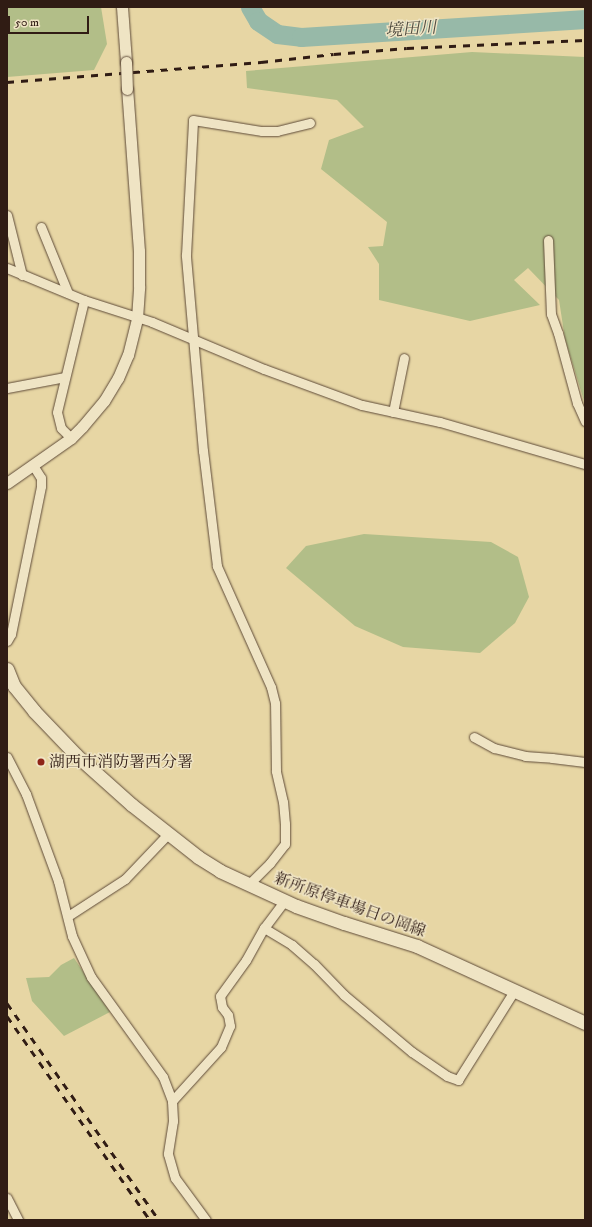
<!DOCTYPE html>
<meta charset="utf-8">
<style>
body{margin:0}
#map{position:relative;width:592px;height:1227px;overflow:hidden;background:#e7d6a4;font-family:"IM FELL DW Pica","Noto Serif JP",serif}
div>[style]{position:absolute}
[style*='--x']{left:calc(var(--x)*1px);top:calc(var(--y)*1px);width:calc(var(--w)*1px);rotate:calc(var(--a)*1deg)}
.green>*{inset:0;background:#b2be88}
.river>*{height:19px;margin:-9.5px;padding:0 9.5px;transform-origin:9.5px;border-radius:9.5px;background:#97b9a8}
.roads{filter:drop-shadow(0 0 1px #5e4a38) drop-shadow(0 0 1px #5e4a38)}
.minor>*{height:9px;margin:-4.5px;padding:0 4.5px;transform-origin:4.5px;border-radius:4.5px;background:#efe4c4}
.tertiary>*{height:11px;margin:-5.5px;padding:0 5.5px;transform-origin:5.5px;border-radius:5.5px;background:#efe4c4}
.secondary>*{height:13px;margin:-6.5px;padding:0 6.5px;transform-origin:6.5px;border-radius:6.5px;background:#efe4c4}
.rail>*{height:3px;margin-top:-1.5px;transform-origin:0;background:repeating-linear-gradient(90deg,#301c14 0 7px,transparent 0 14px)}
.bridges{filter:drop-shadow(0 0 1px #5e4a38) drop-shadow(0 0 1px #5e4a38)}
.tertiary-bridge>*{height:11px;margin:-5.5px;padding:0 5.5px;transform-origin:5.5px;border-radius:5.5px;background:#efe4c4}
.dots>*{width:11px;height:11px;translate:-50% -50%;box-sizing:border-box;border:2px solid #efe4c4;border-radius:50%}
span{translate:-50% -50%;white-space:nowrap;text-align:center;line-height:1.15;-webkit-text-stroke:3px #efe4c4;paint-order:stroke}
.poi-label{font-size:16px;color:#301c14}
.left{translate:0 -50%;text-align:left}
.street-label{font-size:16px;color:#301c14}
.water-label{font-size:17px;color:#4f4b40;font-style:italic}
.frame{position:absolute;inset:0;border:8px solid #301c14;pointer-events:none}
.scale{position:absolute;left:8px;top:16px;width:81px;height:18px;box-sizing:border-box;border:2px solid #301c14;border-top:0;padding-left:5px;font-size:12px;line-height:14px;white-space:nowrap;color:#301c14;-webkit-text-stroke:3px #efe4c4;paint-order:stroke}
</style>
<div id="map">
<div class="green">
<div style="clip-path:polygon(7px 7px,101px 7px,107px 44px,94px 70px,7px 77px)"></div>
<div style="clip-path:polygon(472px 52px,585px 57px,585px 404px,565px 339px,559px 300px,528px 268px,514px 280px,540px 305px,470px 321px,379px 300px,379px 264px,368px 247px,383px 246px,387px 222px,321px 169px,329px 140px,364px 127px,337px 100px,247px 88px,246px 71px)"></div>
<div style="clip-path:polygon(364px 534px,491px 542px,518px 557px,529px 597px,515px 623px,480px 653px,403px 647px,355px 626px,286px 568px,306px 546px)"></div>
<div style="clip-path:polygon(74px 958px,110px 1012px,64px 1036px,32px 1001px,26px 978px,49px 977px,61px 965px)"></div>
</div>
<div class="river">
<div style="--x:250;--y:7;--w:16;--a:60"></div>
<div style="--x:258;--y:21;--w:23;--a:34"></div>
<div style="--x:277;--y:34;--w:24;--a:7"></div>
<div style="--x:301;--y:37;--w:285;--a:-3.6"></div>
</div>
<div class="roads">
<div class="minor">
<div style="--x:7;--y:215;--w:62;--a:76"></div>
<div style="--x:41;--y:227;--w:71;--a:67.8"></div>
<div style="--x:548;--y:240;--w:74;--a:87.7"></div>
<div style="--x:551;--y:314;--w:20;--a:70"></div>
<div style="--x:558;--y:333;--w:73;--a:74.8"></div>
<div style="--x:577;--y:403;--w:20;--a:66"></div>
<div style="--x:7;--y:268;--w:83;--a:22.6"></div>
<div style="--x:84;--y:300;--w:71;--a:17.9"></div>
<div style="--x:152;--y:322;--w:121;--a:22.8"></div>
<div style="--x:264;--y:369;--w:104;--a:20.2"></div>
<div style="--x:362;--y:405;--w:80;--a:12.3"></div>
<div style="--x:440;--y:422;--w:151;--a:16.2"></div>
<div style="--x:7;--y:388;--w:59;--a:-10.7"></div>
<div style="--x:393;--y:412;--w:55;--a:-78.5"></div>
<div style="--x:71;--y:438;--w:14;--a:-135"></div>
<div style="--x:61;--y:428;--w:16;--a:-104"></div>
<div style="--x:57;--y:412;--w:115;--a:-76.4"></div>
<div style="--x:7;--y:641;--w:8;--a:-60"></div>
<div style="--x:11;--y:634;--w:151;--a:-78.5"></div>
<div style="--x:41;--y:486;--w:8;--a:-90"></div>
<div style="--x:41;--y:478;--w:15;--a:-122"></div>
<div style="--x:474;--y:737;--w:23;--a:29"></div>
<div style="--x:494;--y:748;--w:32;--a:14"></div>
<div style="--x:525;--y:756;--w:27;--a:4"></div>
<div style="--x:552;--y:758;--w:33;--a:7"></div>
<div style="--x:7;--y:757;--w:42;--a:62.8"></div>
<div style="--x:26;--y:794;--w:93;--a:69.8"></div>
<div style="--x:58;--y:881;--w:57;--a:75.7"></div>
<div style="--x:72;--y:936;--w:45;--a:65.1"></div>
<div style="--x:91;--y:977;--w:123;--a:54.2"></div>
<div style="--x:163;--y:1077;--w:26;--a:69"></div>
<div style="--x:172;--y:1101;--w:20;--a:87"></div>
<div style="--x:173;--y:1121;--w:33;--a:99"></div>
<div style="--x:168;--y:1154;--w:25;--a:74"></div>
<div style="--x:175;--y:1178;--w:52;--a:53.6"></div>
<div style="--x:248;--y:885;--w:31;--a:-45"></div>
<div style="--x:270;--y:863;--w:24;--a:-52"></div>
<div style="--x:285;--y:844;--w:20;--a:-90"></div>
<div style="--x:285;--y:824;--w:22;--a:-95"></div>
<div style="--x:283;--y:802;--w:32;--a:-103"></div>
<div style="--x:276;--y:771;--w:68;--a:-90.8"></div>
<div style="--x:275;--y:703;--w:16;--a:-104"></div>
<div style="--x:271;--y:687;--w:133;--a:-114.1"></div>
<div style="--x:217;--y:566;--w:116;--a:-96.9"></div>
<div style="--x:203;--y:451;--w:197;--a:-95"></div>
<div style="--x:186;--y:255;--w:135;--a:-87"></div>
<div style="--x:193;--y:120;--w:70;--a:9.1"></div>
<div style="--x:262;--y:131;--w:15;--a:0"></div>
<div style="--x:277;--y:131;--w:34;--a:-14"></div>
<div style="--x:68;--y:916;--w:68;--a:-33"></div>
<div style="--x:125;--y:879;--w:62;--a:-46.3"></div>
<div style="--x:264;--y:928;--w:33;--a:31"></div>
<div style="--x:292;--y:945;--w:29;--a:41"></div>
<div style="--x:314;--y:964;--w:43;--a:45.9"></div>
<div style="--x:344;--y:995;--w:89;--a:40"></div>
<div style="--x:412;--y:1052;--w:42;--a:34.4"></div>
<div style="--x:447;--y:1076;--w:12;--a:20"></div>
<div style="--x:458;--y:1080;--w:105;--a:-57.8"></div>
<div style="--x:172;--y:1101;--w:73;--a:-47.8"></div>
<div style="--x:221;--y:1047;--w:23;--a:-67"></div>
<div style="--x:230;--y:1026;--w:11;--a:-100"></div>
<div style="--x:228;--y:1015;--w:10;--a:-127"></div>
<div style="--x:222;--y:1007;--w:11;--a:-100"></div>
<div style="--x:220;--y:996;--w:44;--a:-54.2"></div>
<div style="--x:246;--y:960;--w:37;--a:-61"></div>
<div style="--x:264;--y:928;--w:35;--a:-53"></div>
<div style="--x:7;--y:1198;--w:25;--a:63"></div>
</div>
<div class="tertiary">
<div style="--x:122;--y:7;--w:55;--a:85.8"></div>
<div style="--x:7;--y:483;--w:78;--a:-35.1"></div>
<div style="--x:71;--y:438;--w:16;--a:-45"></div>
<div style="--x:82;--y:427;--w:34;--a:-50"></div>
<div style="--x:104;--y:401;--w:27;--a:-59"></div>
<div style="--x:118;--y:378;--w:25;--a:-67"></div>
<div style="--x:128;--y:355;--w:38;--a:-76"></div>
<div style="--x:137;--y:318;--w:32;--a:-86"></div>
<div style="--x:139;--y:286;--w:35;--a:-90"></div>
<div style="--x:139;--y:251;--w:162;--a:-94.2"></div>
</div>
<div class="secondary">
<div style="--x:7;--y:669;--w:18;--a:68"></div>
<div style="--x:14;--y:686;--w:32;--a:51"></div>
<div style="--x:34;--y:711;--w:61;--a:46.3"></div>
<div style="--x:76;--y:755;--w:75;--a:41.8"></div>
<div style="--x:132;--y:805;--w:84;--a:38.2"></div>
<div style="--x:198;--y:857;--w:26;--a:32"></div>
<div style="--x:220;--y:871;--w:84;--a:24.7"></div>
<div style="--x:296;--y:906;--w:51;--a:19.5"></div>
<div style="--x:344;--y:923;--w:77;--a:17.5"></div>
<div style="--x:417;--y:946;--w:185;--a:24.6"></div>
</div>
</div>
<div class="rail">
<div style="--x:7;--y:82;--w:255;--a:-4.5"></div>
<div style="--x:261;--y:62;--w:73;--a:-6.3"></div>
<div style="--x:334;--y:54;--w:73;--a:-4.7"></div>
<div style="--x:407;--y:48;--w:178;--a:-2.6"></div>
<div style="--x:7;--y:1003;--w:265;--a:55"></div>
<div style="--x:7;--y:1016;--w:249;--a:55"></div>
</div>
<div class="bridges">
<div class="tertiary-bridge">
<div style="--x:126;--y:62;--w:27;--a:88"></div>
</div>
</div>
<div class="dots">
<div style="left:41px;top:762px;background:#8f2418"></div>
</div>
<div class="poi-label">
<span class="left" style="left:49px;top:762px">湖西市消防署西分署</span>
</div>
<div class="street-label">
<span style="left:350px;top:905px;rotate:20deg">新所原停車場日の岡線</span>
</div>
<div class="water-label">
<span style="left:411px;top:30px;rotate:-4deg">境田川</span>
</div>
<div class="frame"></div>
<div class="scale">50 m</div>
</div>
